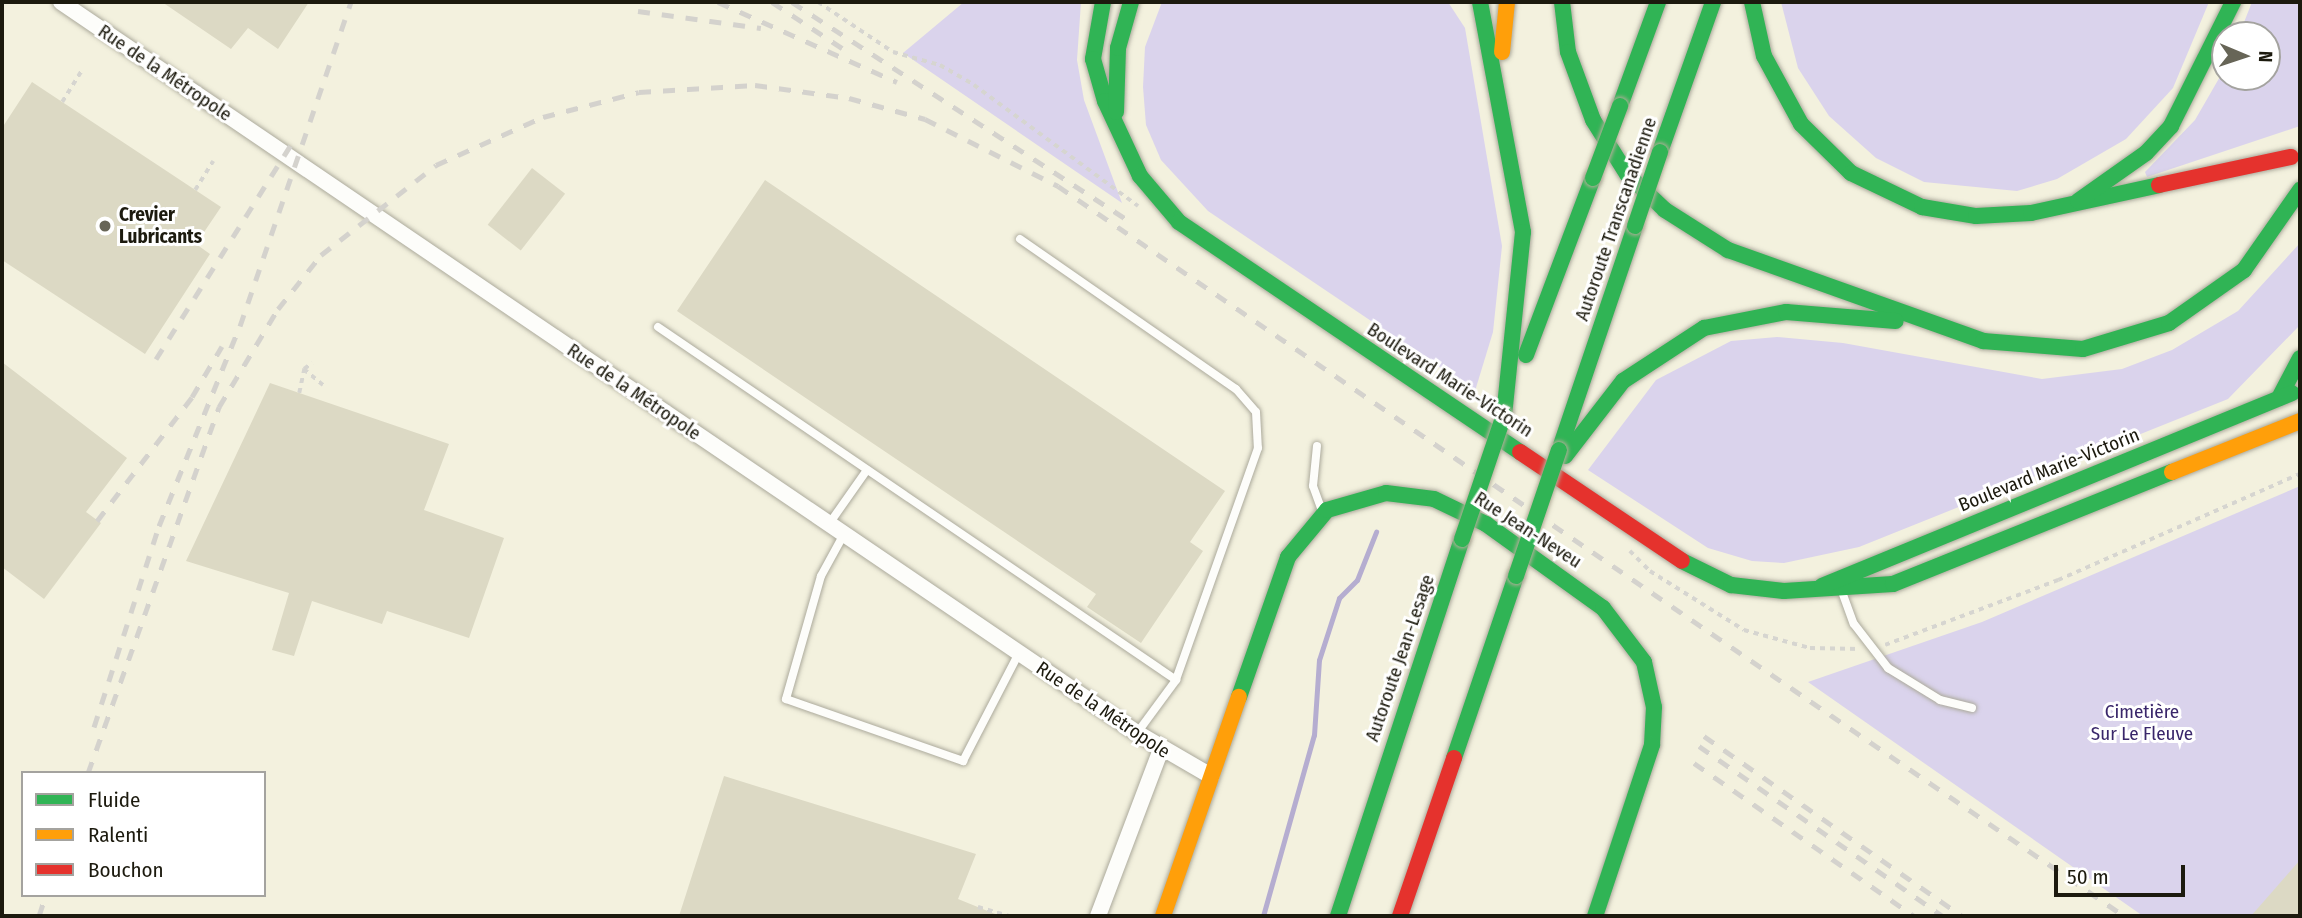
<!DOCTYPE html>
<meta charset="utf-8">
<style>
body{margin:0}
#map{position:relative;width:2302px;height:918px;overflow:hidden;background:#f3f1de;font-family:"Fira Sans Condensed",sans-serif}
div>[style]{position:absolute}
[style*='--x']{left:calc(var(--x)*1px);top:calc(var(--y)*1px);width:calc(var(--w)*1px);rotate:calc(var(--a)*1deg)}
.green>*{inset:0;background:#dad3ec}
.stream>*{height:5px;margin:-2.5px;padding:0 2.5px;transform-origin:2.5px;border-radius:2.5px;background:#b5add0}
.building>*{inset:0;background:#dcd9c4;transform-origin:0 0}
.path>*{height:3.5px;margin-top:-1.75px;transform-origin:0;background:repeating-linear-gradient(90deg,#d6d5d0 0 5px,transparent 0 10px)}
.roads{filter:drop-shadow(0 0 2px #acaa9c) drop-shadow(0 0 2px #acaa9c)}
.lane>*{height:8px;margin:-4px;padding:0 4px;transform-origin:4px;border-radius:4px;background:#fdfdfa}
.street>*{height:16px;margin:-8px;padding:0 8px;transform-origin:8px;border-radius:8px;background:#fdfdfa}
.fast>*{height:16px;margin:-8px;padding:0 8px;transform-origin:8px;border-radius:8px;background:#30b455}
.slow>*{height:16px;margin:-8px;padding:0 8px;transform-origin:8px;border-radius:8px;background:#ff9f0a}
.jam>*{height:16px;margin:-8px;padding:0 8px;transform-origin:8px;border-radius:8px;background:#e5322d}
.rail>*{height:5px;margin-top:-2.5px;transform-origin:0;background:repeating-linear-gradient(90deg,#d4d2cd 0 12px,transparent 0 24px)}
.bridges{filter:drop-shadow(0 0 2px #b2ae99) drop-shadow(0 0 2px #b2ae99)}
.fast-bridge>*{height:16px;margin:-8px;padding:0 8px;transform-origin:8px;border-radius:8px;background:#30b455}
.dots>*{width:19px;height:19px;translate:-50% -50%;box-sizing:border-box;border:4px solid #fff;border-radius:50%}
span{translate:-50% -50%;white-space:nowrap;text-align:center;line-height:1.15;-webkit-text-stroke:6px #fff;paint-order:stroke}
.street-label{font-size:19px;color:#1c1a0e}
.poi-label{font-size:19px;color:#1c1a0e;font-weight:700}
.left{translate:0 -50%;text-align:left}
.park-label{font-size:19px;color:#39266a}
.frame{position:absolute;inset:0;border:4px solid #1c1a0e;pointer-events:none}
.legend{position:absolute;left:21px;top:771px;width:245px;height:126px;box-sizing:border-box;background:#fff;border:2px solid #a4a39f;margin:0;padding:9px 12px;list-style:none;font-size:21px;color:#1c1a0e}
.legend li{display:flex;align-items:center;gap:14px;height:35px}
.legend b{width:35px;border:2px solid #a4a39f}
.north{position:absolute;left:2211px;top:21px;width:70px;height:70px;box-sizing:border-box;background:#fff;border:2px solid #a4a39f;border-radius:50%;rotate:92deg;font-size:19px;font-weight:700;line-height:28px;text-align:center;color:#1c1a0e}
.north::after{content:'';display:block;margin:auto;width:24px;height:32px;background:#676557;clip-path:polygon(50% 0,100% 100%,50% 72%,0 100%)}
.scale{position:absolute;left:2054px;top:865px;width:131px;height:32px;box-sizing:border-box;border:4px solid #1c1a0e;border-top:0;padding-left:9px;font-size:21px;line-height:24px;white-space:nowrap;color:#1c1a0e;-webkit-text-stroke:5px #fff;paint-order:stroke}
</style>
<div id="map">
<div class="green">
<div style="clip-path:polygon(964px 2px,1081px 2px,1077px 60px,1084px 100px,1122px 203px,903px 53px)"></div>
<div style="clip-path:polygon(1162px 2px,1448px 2px,1465px 28px,1502px 246px,1493px 332px,1475px 391px,1208px 211px,1161px 160px,1146px 125px,1143px 87px,1145px 47px)"></div>
<div style="clip-path:polygon(1781px 2px,2209px 2px,2173px 88px,2126px 139px,2057px 179px,2017px 191px,1924px 182px,1876px 158px,1829px 116px,1798px 68px)"></div>
<div style="clip-path:polygon(2252px 2px,2300px 2px,2300px 126px,2147px 177px,2145px 172px,2195px 120px,2225px 68px,2225px 77px,2267px 77px,2267px 35px,2239px 35px)"></div>
<div style="clip-path:polygon(2300px 243px,2300px 325px,2228px 399px,1859px 547px,1784px 563px,1752px 561px,1708px 548px,1588px 470px,1656px 380px,1731px 341px,1777px 337px,1843px 343px,2042px 379px,2122px 369px,2172px 350px,2238px 311px)"></div>
<div style="clip-path:polygon(2300px 486px,2300px 916px,2143px 916px,1808px 682px,1982px 622px)"></div>
</div>
<div class="stream">
<div style="--x:1263;--y:916;--w:188;--a:-74.3"></div>
<div style="--x:1314;--y:735;--w:75;--a:-86.2"></div>
<div style="--x:1319;--y:660;--w:65;--a:-72.1"></div>
<div style="--x:1339;--y:598;--w:25;--a:-45"></div>
<div style="--x:1357;--y:580;--w:52;--a:-68.4"></div>
</div>
<div class="building">
<div style="clip-path:polygon(162px 2px,309px 2px,278px 49px,248px 28px,231px 49px)"></div>
<div style="clip-path:polygon(32px 82px,221px 207px,196px 244px,210px 254px,145px 354px,2px 260px,2px 128px)"></div>
<div style="left:532px;top:168px;width:42px;height:72px;rotate:38deg"></div>
<div style="clip-path:polygon(765px 180px,1225px 491px,1190px 542px,1203px 551px,1141px 643px,1087px 607px,1096px 594px,677px 311px)"></div>
<div style="clip-path:polygon(2px 362px,127px 458px,86px 512px,101px 523px,44px 599px,2px 567px)"></div>
<div style="clip-path:polygon(270px 383px,449px 444px,424px 510px,504px 538px,469px 638px,387px 611px,382px 624px,312px 601px,294px 656px,272px 650px,289px 593px,186px 561px)"></div>
<div style="clip-path:polygon(724px 776px,976px 854px,958px 899px,1000px 916px,679px 916px)"></div>
<div style="clip-path:polygon(2300px 860px,2300px 916px,2251px 916px)"></div>
</div>
<div class="path">
<div style="--x:818;--y:2;--w:90;--a:33.7"></div>
<div style="--x:893;--y:52;--w:49;--a:15.5"></div>
<div style="--x:940;--y:65;--w:39;--a:30"></div>
<div style="--x:974;--y:85;--w:204;--a:36.4"></div>
<div style="--x:62;--y:102;--w:38;--a:-58"></div>
<div style="--x:195;--y:190;--w:34;--a:-58"></div>
<div style="--x:304;--y:369;--w:10;--a:-37"></div>
<div style="--x:299;--y:393;--w:25;--a:-78"></div>
<div style="--x:304;--y:369;--w:25;--a:40"></div>
<div style="--x:1630;--y:551;--w:28;--a:45"></div>
<div style="--x:1650;--y:571;--w:111;--a:32.1"></div>
<div style="--x:1744;--y:630;--w:68;--a:15.3"></div>
<div style="--x:1810;--y:648;--w:50;--a:1.1"></div>
<div style="--x:1885;--y:645;--w:185;--a:-20.6"></div>
<div style="--x:2058;--y:580;--w:264;--a:-23.7"></div>
<div style="--x:978;--y:907;--w:32;--a:16"></div>
</div>
<div class="roads">
<div class="lane">
<div style="--x:1020;--y:239;--w:263;--a:34.8"></div>
<div style="--x:1236;--y:389;--w:30;--a:49"></div>
<div style="--x:1256;--y:412;--w:36;--a:87"></div>
<div style="--x:1258;--y:448;--w:246;--a:109.5"></div>
<div style="--x:658;--y:327;--w:627;--a:34.27"></div>
<div style="--x:1176;--y:680;--w:66;--a:126.3"></div>
<div style="--x:1317;--y:446;--w:40;--a:95.7"></div>
<div style="--x:1313;--y:486;--w:27;--a:70"></div>
<div style="--x:829;--y:524;--w:66;--a:-54.9"></div>
<div style="--x:844;--y:534;--w:48;--a:118.7"></div>
<div style="--x:821;--y:576;--w:128;--a:105.9"></div>
<div style="--x:786;--y:699;--w:188;--a:19.3"></div>
<div style="--x:963;--y:761;--w:122;--a:-62.6"></div>
<div style="--x:1841;--y:589;--w:37;--a:70"></div>
<div style="--x:1854;--y:624;--w:56;--a:52.3"></div>
<div style="--x:1888;--y:668;--w:61;--a:31.6"></div>
<div style="--x:1940;--y:700;--w:33;--a:14"></div>
</div>
<div class="street">
<div style="--x:61;--y:2;--w:1301;--a:34.19"></div>
<div style="--x:1137;--y:733;--w:86;--a:30.2"></div>
<div style="--x:1098;--y:916;--w:178;--a:-69.3"></div>
</div>
<div class="fast">
<div style="--x:1103;--y:2;--w:58;--a:100"></div>
<div style="--x:1093;--y:59;--w:44;--a:74.1"></div>
<div style="--x:1105;--y:101;--w:83;--a:65"></div>
<div style="--x:1140;--y:176;--w:60;--a:49.7"></div>
<div style="--x:1179;--y:222;--w:411;--a:34"></div>
<div style="--x:1480;--y:2;--w:234;--a:79.4"></div>
<div style="--x:1523;--y:232;--w:184;--a:95.9"></div>
<div style="--x:1562;--y:2;--w:50;--a:83.2"></div>
<div style="--x:1568;--y:52;--w:72;--a:69.8"></div>
<div style="--x:1593;--y:120;--w:64;--a:57.8"></div>
<div style="--x:1627;--y:174;--w:52;--a:43.5"></div>
<div style="--x:1665;--y:210;--w:75;--a:32.4"></div>
<div style="--x:1728;--y:250;--w:271;--a:19.6"></div>
<div style="--x:1983;--y:341;--w:100;--a:4.6"></div>
<div style="--x:2083;--y:349;--w:90;--a:-16.8"></div>
<div style="--x:2169;--y:323;--w:92;--a:-35.2"></div>
<div style="--x:2244;--y:270;--w:98;--a:-55"></div>
<div style="--x:1752;--y:2;--w:55;--a:77.5"></div>
<div style="--x:1764;--y:56;--w:77;--a:61.4"></div>
<div style="--x:1801;--y:124;--w:70;--a:44.4"></div>
<div style="--x:1851;--y:173;--w:79;--a:25.6"></div>
<div style="--x:1922;--y:207;--w:55;--a:9.5"></div>
<div style="--x:1976;--y:216;--w:55;--a:-3.1"></div>
<div style="--x:2031;--y:213;--w:131;--a:-12.3"></div>
<div style="--x:1620;--y:106;--w:111;--a:-69.9"></div>
<div style="--x:1116;--y:112;--w:64;--a:-88.2"></div>
<div style="--x:1118;--y:48;--w:48;--a:-74.2"></div>
<div style="--x:1660;--y:152;--w:159;--a:-70.5"></div>
<div style="--x:2078;--y:201;--w:83;--a:-35.2"></div>
<div style="--x:2146;--y:153;--w:37;--a:-47"></div>
<div style="--x:2171;--y:126;--w:139;--a:-63.4"></div>
<div style="--x:1526;--y:355;--w:189;--a:-69.3"></div>
<div style="--x:2279;--y:398;--w:45;--a:-62.3"></div>
<div style="--x:1561;--y:445;--w:231;--a:-71.3"></div>
<div style="--x:1565;--y:456;--w:95;--a:-52.3"></div>
<div style="--x:1623;--y:381;--w:97;--a:-33.2"></div>
<div style="--x:1704;--y:328;--w:84;--a:-11"></div>
<div style="--x:1786;--y:312;--w:110;--a:4.7"></div>
<div style="--x:1682;--y:561;--w:55;--a:26.1"></div>
<div style="--x:1731;--y:585;--w:53;--a:6.5"></div>
<div style="--x:1784;--y:591;--w:109;--a:-3.7"></div>
<div style="--x:1893;--y:584;--w:301;--a:-21.9"></div>
<div style="--x:1822;--y:586;--w:508;--a:-22.32"></div>
<div style="--x:1239;--y:697;--w:148;--a:-70.7"></div>
<div style="--x:1288;--y:557;--w:61;--a:-50.3"></div>
<div style="--x:1327;--y:510;--w:61;--a:-16.1"></div>
<div style="--x:1386;--y:493;--w:48;--a:7.1"></div>
<div style="--x:1434;--y:499;--w:58;--a:25.7"></div>
<div style="--x:1486;--y:524;--w:144;--a:35.7"></div>
<div style="--x:1603;--y:608;--w:68;--a:52.8"></div>
<div style="--x:1644;--y:662;--w:46;--a:77.5"></div>
<div style="--x:1654;--y:707;--w:38;--a:93"></div>
<div style="--x:1652;--y:745;--w:180;--a:108.4"></div>
<div style="--x:1454;--y:758;--w:192;--a:-71.2"></div>
<div style="--x:1338;--y:916;--w:397;--a:-71.8"></div>
</div>
<div class="slow">
<div style="--x:1502;--y:52;--w:50;--a:-84.3"></div>
<div style="--x:2172;--y:472;--w:138;--a:-21.7"></div>
<div style="--x:1163;--y:916;--w:232;--a:-70.9"></div>
</div>
<div class="jam">
<div style="--x:2159;--y:185;--w:135;--a:-12"></div>
<div style="--x:1520;--y:452;--w:195;--a:33.9"></div>
<div style="--x:1400;--y:916;--w:167;--a:-71.1"></div>
</div>
</div>
<div class="rail">
<div style="--x:718;--y:2;--w:196;--a:24.1"></div>
<div style="--x:772;--y:2;--w:84;--a:33.3"></div>
<div style="--x:792;--y:2;--w:406;--a:33"></div>
<div style="--x:638;--y:11;--w:124;--a:7.9"></div>
<div style="--x:156;--y:359;--w:261;--a:-57.8"></div>
<div style="--x:97;--y:521;--w:156;--a:-52.5"></div>
<div style="--x:192;--y:397;--w:59;--a:-59.5"></div>
<div style="--x:94;--y:727;--w:211;--a:-72.1"></div>
<div style="--x:159;--y:526;--w:216;--a:-68"></div>
<div style="--x:240;--y:326;--w:342;--a:-71.1"></div>
<div style="--x:1704;--y:736;--w:315;--a:34.9"></div>
<div style="--x:1699;--y:746;--w:297;--a:34.9"></div>
<div style="--x:1694;--y:763;--w:268;--a:34.8"></div>
<div style="--x:88;--y:773;--w:389;--a:-70.3"></div>
<div style="--x:219;--y:407;--w:114;--a:-59"></div>
<div style="--x:278;--y:309;--w:69;--a:-51.5"></div>
<div style="--x:321;--y:255;--w:146;--a:-38"></div>
<div style="--x:436;--y:165;--w:117;--a:-24.2"></div>
<div style="--x:543;--y:117;--w:99;--a:-14.6"></div>
<div style="--x:639;--y:92;--w:116;--a:-3.5"></div>
<div style="--x:755;--y:85;--w:95;--a:7.9"></div>
<div style="--x:849;--y:98;--w:79;--a:15.4"></div>
<div style="--x:925;--y:119;--w:149;--a:26.7"></div>
<div style="--x:1058;--y:186;--w:1292;--a:34.4"></div>
<div style="--x:39;--y:916;--w:22;--a:-72"></div>
</div>
<div class="bridges">
<div class="fast-bridge">
<div style="--x:1593;--y:178;--w:77;--a:-69.4"></div>
<div style="--x:1635;--y:226;--w:78;--a:-71.3"></div>
<div style="--x:1462;--y:539;--w:131;--a:-71.3"></div>
<div style="--x:1516;--y:576;--w:133;--a:-71.2"></div>
</div>
</div>
<div class="dots">
<div style="left:105px;top:226px;background:#676557"></div>
</div>
<div class="street-label">
<span style="left:165px;top:73px;rotate:34deg">Rue de la Métropole</span>
<span style="left:1616px;top:219px;rotate:-71deg">Autoroute Transcanadienne</span>
<span style="left:1450px;top:380px;rotate:33deg">Boulevard Marie-Victorin</span>
<span style="left:634px;top:392px;rotate:34deg">Rue de la Métropole</span>
<span style="left:2049px;top:470px;rotate:-22deg">Boulevard Marie-Victorin</span>
<span style="left:1528px;top:530px;rotate:33deg">Rue Jean-Neveu</span>
<span style="left:1400px;top:658px;rotate:-71deg">Autoroute Jean-Lesage</span>
<span style="left:1103px;top:710px;rotate:34deg">Rue de la Métropole</span>
</div>
<div class="poi-label">
<span class="left" style="left:119px;top:226px">Crevier<br>Lubricants</span>
</div>
<div class="park-label">
<span style="left:2142px;top:723px">Cimetière<br>Sur Le Fleuve</span>
</div>
<div class="frame"></div>
<ul class="legend">
<li><b style="height:9px;background:#30b455"></b>Fluide</li>
<li><b style="height:9px;background:#ff9f0a"></b>Ralenti</li>
<li><b style="height:9px;background:#e5322d"></b>Bouchon</li>
</ul>
<div class="north">N</div>
<div class="scale">50 m</div>
</div>
